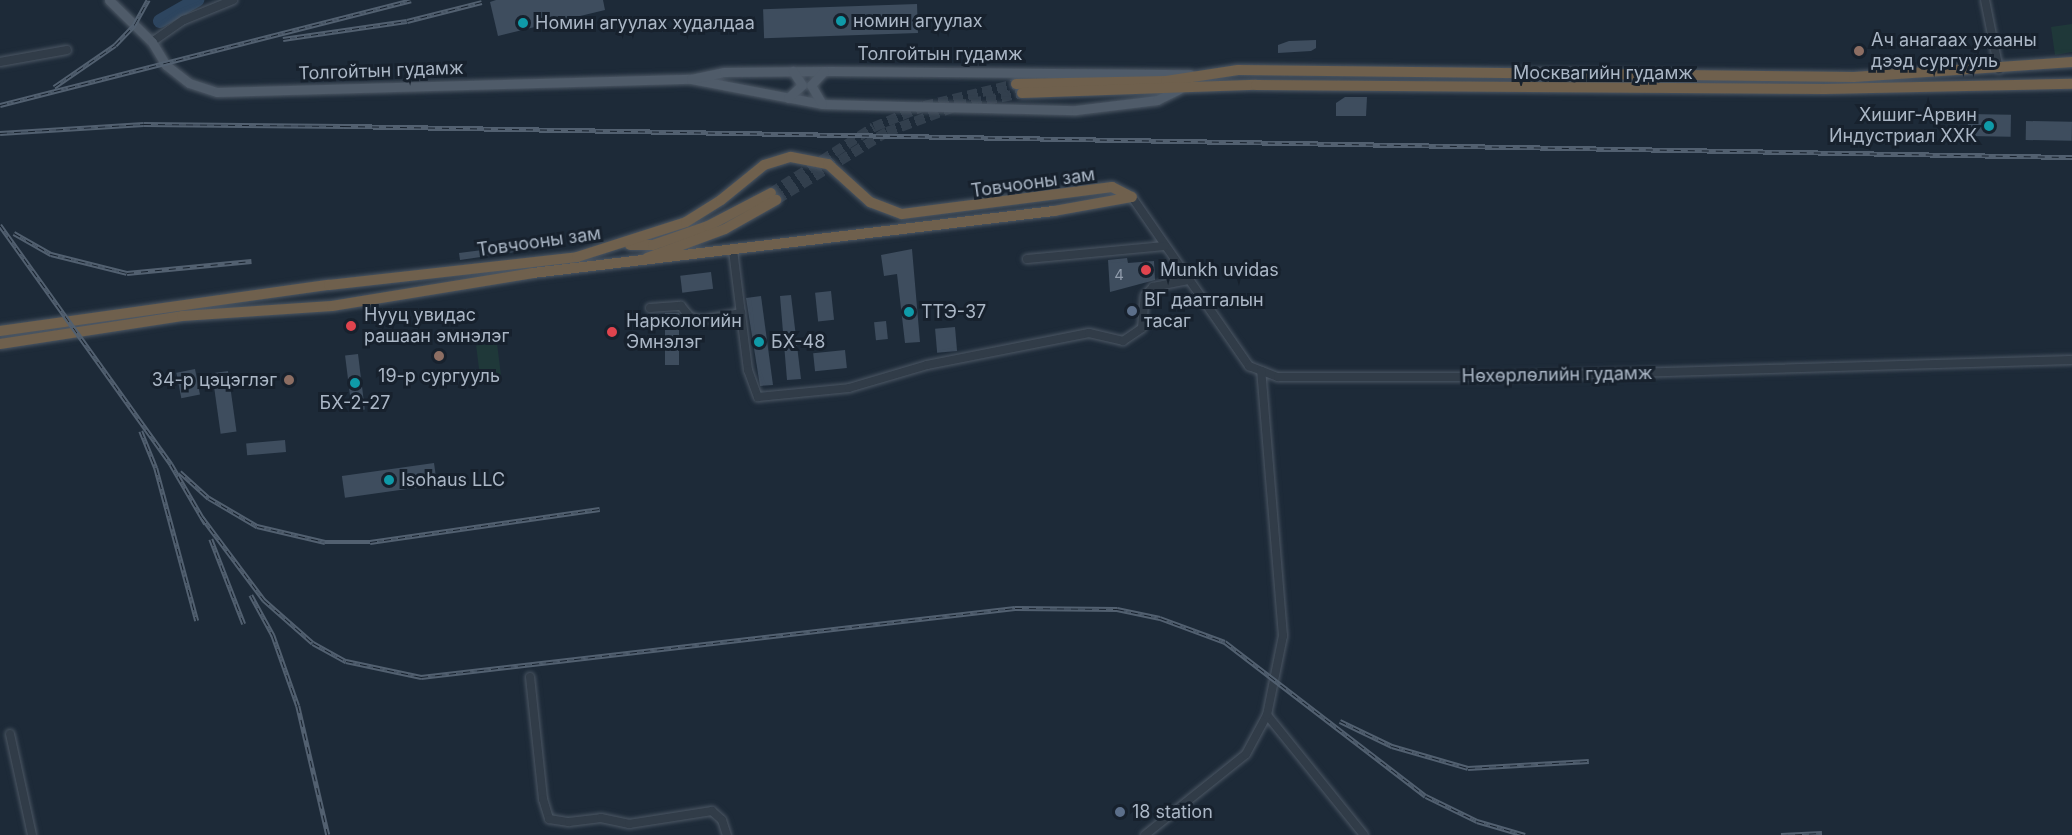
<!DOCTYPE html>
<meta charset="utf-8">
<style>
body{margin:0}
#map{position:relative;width:2072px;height:835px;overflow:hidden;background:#1d2a38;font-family:Inter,sans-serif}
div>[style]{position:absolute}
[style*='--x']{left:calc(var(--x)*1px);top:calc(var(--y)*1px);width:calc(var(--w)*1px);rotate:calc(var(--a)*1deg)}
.green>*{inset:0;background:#1f3839;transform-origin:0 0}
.river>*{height:14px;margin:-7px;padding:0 7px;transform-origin:7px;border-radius:7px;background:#2d455f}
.building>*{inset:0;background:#3e4d5e;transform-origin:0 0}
.highway-tunnel>*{height:10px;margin-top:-5px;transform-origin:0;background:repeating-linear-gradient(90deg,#323f4d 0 10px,transparent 0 15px)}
.roads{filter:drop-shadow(0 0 2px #4c5764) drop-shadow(0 0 2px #4c5764)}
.minor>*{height:8px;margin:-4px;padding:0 4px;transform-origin:4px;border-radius:4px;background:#313c48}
.major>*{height:9px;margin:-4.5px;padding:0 4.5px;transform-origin:4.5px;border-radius:4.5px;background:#4f5b69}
.highway>*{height:10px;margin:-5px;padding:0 5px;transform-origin:5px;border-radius:5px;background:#6f604d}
.rail>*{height:4.5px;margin-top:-2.25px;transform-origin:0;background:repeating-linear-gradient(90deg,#17212d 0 7px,#526070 0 14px);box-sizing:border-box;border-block:2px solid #526070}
.dots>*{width:16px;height:16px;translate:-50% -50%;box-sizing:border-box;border:3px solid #17212d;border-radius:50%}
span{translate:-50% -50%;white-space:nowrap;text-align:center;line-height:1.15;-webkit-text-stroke:6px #17212d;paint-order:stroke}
.number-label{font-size:15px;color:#909cac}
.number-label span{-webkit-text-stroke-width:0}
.poi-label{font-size:18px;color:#abb7c6}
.left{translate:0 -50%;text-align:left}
.right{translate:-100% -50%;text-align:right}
.street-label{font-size:18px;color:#abb7c6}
</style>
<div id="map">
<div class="green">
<div style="clip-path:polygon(2072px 24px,2072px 52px,2055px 55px,2051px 27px)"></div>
<div style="left:497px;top:343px;width:34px;height:21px;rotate:83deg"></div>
</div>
<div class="river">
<div style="--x:160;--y:21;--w:43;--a:-29.6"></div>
</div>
<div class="building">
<div style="clip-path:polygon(496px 0,603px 0,605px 10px,498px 36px,490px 2px)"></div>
<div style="left:917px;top:4px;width:29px;height:154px;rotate:88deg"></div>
<div style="clip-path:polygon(1316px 40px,1316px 48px,1311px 51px,1278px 53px,1278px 45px,1289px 41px)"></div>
<div style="clip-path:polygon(1345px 97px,1367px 97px,1366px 116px,1336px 116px,1336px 103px)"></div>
<div style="left:1968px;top:114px;width:43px;height:22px;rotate:1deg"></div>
<div style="left:2026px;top:121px;width:46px;height:19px;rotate:1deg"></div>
<div style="clip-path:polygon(514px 246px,515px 252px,460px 260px,459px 253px)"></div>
<div style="clip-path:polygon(912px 249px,920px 342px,905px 343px,897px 274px,884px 276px,881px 255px)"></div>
<div style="clip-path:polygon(1127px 258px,1128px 263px,1154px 261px,1155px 280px,1110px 292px,1108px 260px)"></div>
<div style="left:711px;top:272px;width:17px;height:31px;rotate:83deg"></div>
<div style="left:831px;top:291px;width:29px;height:16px;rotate:84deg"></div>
<div style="clip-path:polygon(791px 295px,801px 379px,787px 380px,780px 296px)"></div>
<div style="clip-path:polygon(761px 296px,773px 385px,760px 386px,746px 298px)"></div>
<div style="left:665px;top:313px;width:14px;height:52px"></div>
<div style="left:886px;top:321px;width:18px;height:12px;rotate:84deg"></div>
<div style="left:955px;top:327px;width:24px;height:20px;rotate:85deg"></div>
<div style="left:845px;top:350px;width:18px;height:32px;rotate:84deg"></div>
<div style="left:358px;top:354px;width:56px;height:13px;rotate:83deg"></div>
<div style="left:195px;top:369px;width:26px;height:19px;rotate:79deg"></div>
<div style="left:228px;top:371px;width:61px;height:16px;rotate:82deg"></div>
<div style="left:285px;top:440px;width:12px;height:39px;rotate:85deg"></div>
<div style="left:434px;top:463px;width:22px;height:93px;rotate:82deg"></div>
</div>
<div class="highway-tunnel">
<div style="--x:771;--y:193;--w:122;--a:-32.7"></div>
<div style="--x:874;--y:127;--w:54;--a:-22.8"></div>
<div style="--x:924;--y:106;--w:95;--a:-13.4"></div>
<div style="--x:776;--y:200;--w:130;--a:-31.5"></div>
<div style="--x:887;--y:132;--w:75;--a:-20.4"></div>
<div style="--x:957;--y:106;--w:66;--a:-11.3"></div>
</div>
<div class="roads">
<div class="minor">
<div style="--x:1985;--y:0;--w:71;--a:78.7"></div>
<div style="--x:152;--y:42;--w:39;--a:-35"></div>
<div style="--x:184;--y:20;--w:53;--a:-22.2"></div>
<div style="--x:0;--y:62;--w:68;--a:-10.2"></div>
<div style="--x:1132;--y:197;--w:206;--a:55.3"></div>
<div style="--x:1249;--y:366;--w:31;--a:21"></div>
<div style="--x:1278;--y:377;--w:217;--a:0"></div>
<div style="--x:1495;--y:377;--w:577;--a:-1.69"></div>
<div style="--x:733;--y:250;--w:121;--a:82.9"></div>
<div style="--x:748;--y:370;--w:29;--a:70"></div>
<div style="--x:758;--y:397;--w:91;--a:-5.6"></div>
<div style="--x:849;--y:388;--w:81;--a:-16.4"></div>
<div style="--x:927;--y:365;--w:165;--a:-11.2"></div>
<div style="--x:1089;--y:333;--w:35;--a:13"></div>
<div style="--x:1123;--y:341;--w:23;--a:-34"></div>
<div style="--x:1142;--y:328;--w:32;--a:-85"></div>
<div style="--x:1145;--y:296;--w:12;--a:-48"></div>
<div style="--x:1153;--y:287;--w:37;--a:-11"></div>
<div style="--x:1027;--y:259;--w:138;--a:-5.4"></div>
<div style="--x:650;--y:308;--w:31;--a:-4"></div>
<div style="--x:681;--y:306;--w:14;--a:51"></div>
<div style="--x:690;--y:317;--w:12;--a:14"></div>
<div style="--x:702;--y:320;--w:40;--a:-10"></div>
<div style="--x:530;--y:677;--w:123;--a:83.9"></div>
<div style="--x:543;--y:799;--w:21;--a:73"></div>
<div style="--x:549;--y:819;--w:20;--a:9"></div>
<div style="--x:569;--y:822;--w:32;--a:-7"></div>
<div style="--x:601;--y:818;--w:29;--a:12"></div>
<div style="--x:629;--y:824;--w:84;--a:-8.9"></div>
<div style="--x:712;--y:811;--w:13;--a:42"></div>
<div style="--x:722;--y:820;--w:16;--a:72"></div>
<div style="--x:1267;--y:715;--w:154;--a:51.1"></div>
<div style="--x:10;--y:734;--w:103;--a:77.7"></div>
<div style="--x:1145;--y:835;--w:129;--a:-38.7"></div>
<div style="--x:1246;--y:754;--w:44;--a:-61.7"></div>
<div style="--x:1267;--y:715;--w:81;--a:-78.6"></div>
<div style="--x:1283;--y:636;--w:266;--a:-94.7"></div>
</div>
<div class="major">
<div style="--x:109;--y:0;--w:60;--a:44.3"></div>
<div style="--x:152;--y:42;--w:27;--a:59"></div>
<div style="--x:166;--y:65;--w:29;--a:38"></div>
<div style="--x:189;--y:83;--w:29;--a:18"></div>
<div style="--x:217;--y:92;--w:474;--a:-1.6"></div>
<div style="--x:691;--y:79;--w:133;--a:10.8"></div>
<div style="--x:822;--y:104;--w:254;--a:1.4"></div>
<div style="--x:1076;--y:110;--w:82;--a:-7"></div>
<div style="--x:1157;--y:100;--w:25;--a:-26"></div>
<div style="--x:691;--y:79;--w:34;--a:-12"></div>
<div style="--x:724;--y:72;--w:107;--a:-0.5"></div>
<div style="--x:831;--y:71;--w:359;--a:0.5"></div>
<div style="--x:788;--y:98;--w:19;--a:-43"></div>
<div style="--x:802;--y:85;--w:17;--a:-123"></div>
<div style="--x:822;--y:104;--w:22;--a:-120"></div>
<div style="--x:811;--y:85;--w:19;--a:-47"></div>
</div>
<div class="highway">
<div style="--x:1016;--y:84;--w:150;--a:-1.1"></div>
<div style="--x:1166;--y:81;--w:73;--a:-8.7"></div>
<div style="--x:1238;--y:70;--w:616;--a:0.65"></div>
<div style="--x:1854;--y:77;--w:219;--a:-3.9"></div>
<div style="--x:1022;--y:93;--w:234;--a:-2"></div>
<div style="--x:1256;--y:85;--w:569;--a:0.4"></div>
<div style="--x:1825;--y:89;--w:247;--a:-1.2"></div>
<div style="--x:630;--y:245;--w:23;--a:0"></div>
<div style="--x:653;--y:245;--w:58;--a:-19.1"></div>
<div style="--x:708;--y:226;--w:71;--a:-27.6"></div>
<div style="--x:647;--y:258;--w:83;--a:-20.4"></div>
<div style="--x:725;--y:229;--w:59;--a:-29.6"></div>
<div style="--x:0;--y:331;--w:332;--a:-8"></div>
<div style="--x:329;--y:285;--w:250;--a:-6.4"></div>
<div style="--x:577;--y:257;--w:114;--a:-17.8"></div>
<div style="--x:686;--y:222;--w:41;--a:-32.2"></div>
<div style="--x:721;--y:200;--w:55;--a:-39.1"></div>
<div style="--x:764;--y:165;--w:28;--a:-17"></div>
<div style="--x:791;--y:157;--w:38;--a:11"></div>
<div style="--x:828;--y:164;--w:57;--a:42.1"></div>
<div style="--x:870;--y:202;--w:34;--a:21"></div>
<div style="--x:902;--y:214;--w:212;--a:-7.3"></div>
<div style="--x:1112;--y:187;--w:22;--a:27"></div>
<div style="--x:0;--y:344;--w:184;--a:-8.7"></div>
<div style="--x:182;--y:316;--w:150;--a:-3.8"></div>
<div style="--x:332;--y:306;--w:204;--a:-9.3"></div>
<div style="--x:533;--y:273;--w:525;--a:-6.79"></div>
<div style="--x:1054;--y:211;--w:79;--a:-10.2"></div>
</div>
</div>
<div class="rail">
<div style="--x:283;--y:39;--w:125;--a:-8.3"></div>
<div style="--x:407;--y:21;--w:77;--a:-14.2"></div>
<div style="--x:54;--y:87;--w:74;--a:-34.5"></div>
<div style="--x:115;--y:45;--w:28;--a:-46"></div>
<div style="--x:134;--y:25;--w:29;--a:-61"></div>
<div style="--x:0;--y:105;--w:424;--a:-14.3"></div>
<div style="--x:0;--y:133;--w:144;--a:-3.6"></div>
<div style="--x:144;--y:124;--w:200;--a:0.6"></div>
<div style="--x:344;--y:126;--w:1728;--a:1.03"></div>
<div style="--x:0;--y:225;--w:294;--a:54.4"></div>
<div style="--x:171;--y:464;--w:69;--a:59.7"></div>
<div style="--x:14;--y:233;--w:43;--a:29.6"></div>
<div style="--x:51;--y:254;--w:78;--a:14"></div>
<div style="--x:127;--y:273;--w:125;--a:-5.5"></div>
<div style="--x:141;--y:431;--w:40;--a:68"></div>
<div style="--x:156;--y:468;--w:158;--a:75"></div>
<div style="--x:180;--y:472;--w:39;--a:42"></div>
<div style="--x:209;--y:498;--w:56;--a:30.3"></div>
<div style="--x:257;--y:526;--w:70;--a:13.2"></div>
<div style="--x:325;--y:542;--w:45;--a:0"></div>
<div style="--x:370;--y:542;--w:232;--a:-8.2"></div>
<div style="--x:202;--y:517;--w:104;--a:53.2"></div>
<div style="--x:264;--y:600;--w:65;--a:41.3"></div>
<div style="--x:313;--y:643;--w:38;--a:29"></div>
<div style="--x:346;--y:661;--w:77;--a:12"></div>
<div style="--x:421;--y:677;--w:598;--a:-6.63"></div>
<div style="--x:1015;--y:608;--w:102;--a:0.6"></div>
<div style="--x:1117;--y:609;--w:44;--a:11.8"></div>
<div style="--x:1160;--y:618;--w:69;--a:20.3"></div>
<div style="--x:1225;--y:642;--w:253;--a:37.5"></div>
<div style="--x:1426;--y:796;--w:57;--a:26.1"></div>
<div style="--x:1477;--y:821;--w:50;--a:16.3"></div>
<div style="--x:211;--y:539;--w:91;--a:68.8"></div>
<div style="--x:251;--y:595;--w:46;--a:61.2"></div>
<div style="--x:273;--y:635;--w:75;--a:70.6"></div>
<div style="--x:298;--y:706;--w:132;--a:76.9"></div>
<div style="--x:1340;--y:721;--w:58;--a:25.7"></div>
<div style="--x:1392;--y:746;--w:79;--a:16.1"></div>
<div style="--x:1468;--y:768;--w:121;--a:-3.3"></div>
<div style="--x:1781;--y:835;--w:41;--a:-2.8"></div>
</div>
<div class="dots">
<div style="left:841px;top:21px;background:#0f9aa8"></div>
<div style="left:523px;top:23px;background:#0f9aa8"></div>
<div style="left:1859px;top:51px;background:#8d6e63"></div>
<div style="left:1989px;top:126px;background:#0f9aa8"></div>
<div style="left:1146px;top:270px;background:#e0444e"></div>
<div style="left:1132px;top:311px;background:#5c6f8a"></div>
<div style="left:909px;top:312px;background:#0f9aa8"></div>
<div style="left:351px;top:326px;background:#e0444e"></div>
<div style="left:612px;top:332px;background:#e0444e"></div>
<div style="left:759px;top:342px;background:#0f9aa8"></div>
<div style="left:439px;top:356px;background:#8d6e63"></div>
<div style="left:289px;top:380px;background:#8d6e63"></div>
<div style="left:355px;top:383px;background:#0f9aa8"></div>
<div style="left:389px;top:480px;background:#0f9aa8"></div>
<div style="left:1120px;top:812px;background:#5c6f8a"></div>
</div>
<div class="number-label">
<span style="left:1119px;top:275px">4</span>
</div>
<div class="poi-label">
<span class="left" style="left:853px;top:21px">номин агуулах</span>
<span class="left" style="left:535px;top:23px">Номин агуулах худалдаа</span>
<span class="left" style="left:1871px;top:51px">Ач анагаах ухааны<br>дээд сургууль</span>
<span class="right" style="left:1977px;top:126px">Хишиг-Арвин<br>Индустриал ХХК</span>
<span class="left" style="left:1160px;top:270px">Munkh uvidas</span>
<span class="left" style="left:1144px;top:311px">ВГ даатгалын<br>тасаг</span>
<span class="left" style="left:921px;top:312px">ТТЭ-37</span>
<span class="left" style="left:364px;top:326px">Нууц увидас<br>рашаан эмнэлэг</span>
<span class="left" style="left:626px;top:332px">Наркологийн<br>Эмнэлэг</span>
<span class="left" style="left:771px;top:342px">БХ-48</span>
<span style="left:439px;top:376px">19-р сургууль</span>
<span class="right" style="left:277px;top:380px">34-р цэцэглэг</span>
<span style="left:355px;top:403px">БХ-2-27</span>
<span class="left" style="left:401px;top:480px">Isohaus LLC</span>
<span class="left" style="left:1132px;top:812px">18 station</span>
</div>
<div class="street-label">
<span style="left:940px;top:54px">Толгойтын гудамж</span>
<span style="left:381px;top:71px;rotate:-2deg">Толгойтын гудамж</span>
<span style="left:1603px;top:73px">Москвагийн гудамж</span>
<span style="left:1033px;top:183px;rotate:-8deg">Товчооны зам</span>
<span style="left:539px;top:242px;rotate:-8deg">Товчооны зам</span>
<span style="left:1557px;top:375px;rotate:-1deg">Нөхөрлөлийн гудамж</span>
</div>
</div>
